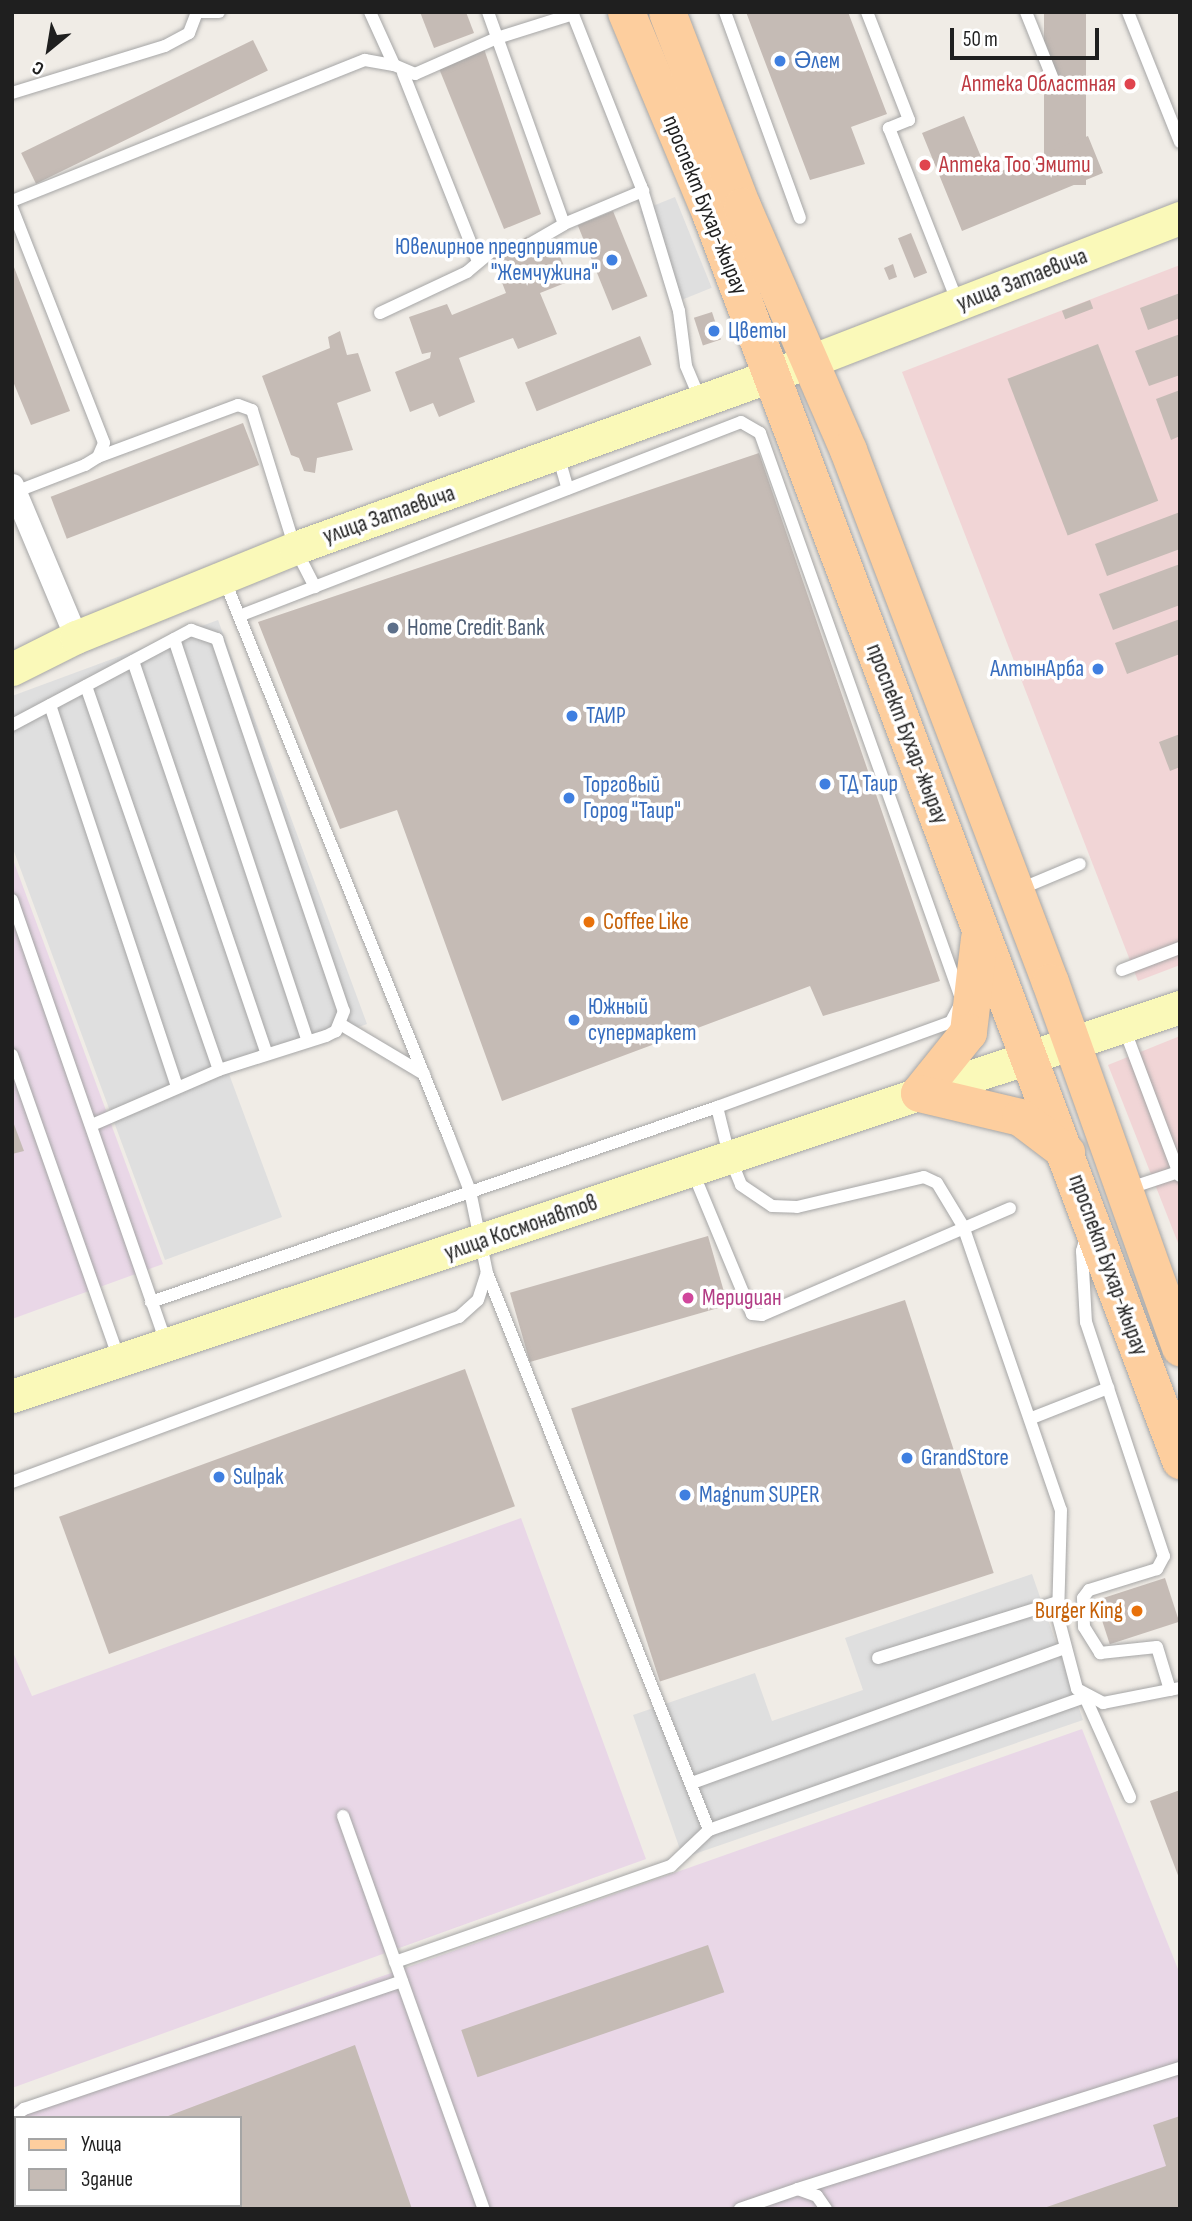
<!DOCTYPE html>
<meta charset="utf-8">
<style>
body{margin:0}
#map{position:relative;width:1192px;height:2221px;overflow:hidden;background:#f0ece6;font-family:"Sofia Sans Condensed",sans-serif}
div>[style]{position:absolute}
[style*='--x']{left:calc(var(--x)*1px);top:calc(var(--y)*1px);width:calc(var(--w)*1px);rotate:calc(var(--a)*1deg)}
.commercial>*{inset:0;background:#f1d5d6}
.industrial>*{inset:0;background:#e9d7e7}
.parking>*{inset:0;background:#dfdfdf;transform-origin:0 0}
.building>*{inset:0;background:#c5bbb5;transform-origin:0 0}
.roads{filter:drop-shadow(0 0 2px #a6a6a6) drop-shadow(0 0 2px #a6a6a6)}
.lane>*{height:12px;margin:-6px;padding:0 6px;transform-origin:6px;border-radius:6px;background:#fff}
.street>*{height:23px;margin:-11.5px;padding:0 11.5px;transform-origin:11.5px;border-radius:11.5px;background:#fff}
.secondary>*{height:33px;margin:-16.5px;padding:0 16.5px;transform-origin:16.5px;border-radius:16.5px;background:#faf9b9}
.primary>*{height:37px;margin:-18.5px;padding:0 18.5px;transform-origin:18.5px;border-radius:18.5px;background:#fdce9e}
.dots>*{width:19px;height:19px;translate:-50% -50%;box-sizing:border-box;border:4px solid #fff;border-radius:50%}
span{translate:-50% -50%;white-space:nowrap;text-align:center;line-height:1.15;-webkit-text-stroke:7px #fff;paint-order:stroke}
.shop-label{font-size:23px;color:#366cbe}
.left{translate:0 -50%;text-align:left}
.right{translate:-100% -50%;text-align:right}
.health-label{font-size:23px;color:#be3a42}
.street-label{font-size:23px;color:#1f1f1f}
.service-label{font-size:23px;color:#4e5e75}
.food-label{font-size:23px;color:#c56008}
.hotel-label{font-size:23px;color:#b23c85}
.frame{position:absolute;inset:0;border:14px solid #1f1f1f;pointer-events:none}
.legend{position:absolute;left:14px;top:2116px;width:228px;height:91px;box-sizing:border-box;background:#fff;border:2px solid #a5a5a5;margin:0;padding:9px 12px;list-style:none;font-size:21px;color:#1f1f1f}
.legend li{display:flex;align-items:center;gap:14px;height:35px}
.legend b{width:35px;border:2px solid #a5a5a5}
.north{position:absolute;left:14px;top:14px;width:70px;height:70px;-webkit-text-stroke:5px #fff;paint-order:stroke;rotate:210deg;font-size:19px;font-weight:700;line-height:28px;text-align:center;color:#1f1f1f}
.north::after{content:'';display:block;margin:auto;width:24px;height:32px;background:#1f1f1f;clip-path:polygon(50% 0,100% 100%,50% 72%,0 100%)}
.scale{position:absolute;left:950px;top:28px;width:149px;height:32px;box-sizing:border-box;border:4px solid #1f1f1f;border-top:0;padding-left:9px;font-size:21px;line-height:24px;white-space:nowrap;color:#1f1f1f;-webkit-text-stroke:5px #fff;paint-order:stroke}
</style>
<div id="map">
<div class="commercial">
<div style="clip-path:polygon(1180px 265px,1180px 965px,1138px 981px,902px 372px)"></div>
<div style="clip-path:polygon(1180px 1036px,1180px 1248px,1108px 1065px)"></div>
</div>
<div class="industrial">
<div style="clip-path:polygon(12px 857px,163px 1264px,12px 1319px)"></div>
<div style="clip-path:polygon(521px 1518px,646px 1859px,12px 2088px,12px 1650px,32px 1696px)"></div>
<div style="clip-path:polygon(evenodd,1082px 1729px,1180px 1974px,1180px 2209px,12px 2209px,12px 2107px,1082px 1729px,16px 2118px,240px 2118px,240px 2205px,16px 2205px,16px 2118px)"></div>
</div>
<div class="parking">
<div style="left:675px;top:197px;width:98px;height:38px;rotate:68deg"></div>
<div style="clip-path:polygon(218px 620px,367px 1024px,229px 1074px,282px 1217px,165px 1260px,12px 846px,12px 696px)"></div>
<div style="clip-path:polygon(1032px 1574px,1083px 1720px,683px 1858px,633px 1715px,755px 1673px,772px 1721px,863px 1690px,845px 1638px)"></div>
</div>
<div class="building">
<div style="clip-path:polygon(420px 12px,466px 12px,474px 33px,434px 48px)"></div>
<div style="clip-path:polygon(746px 12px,848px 12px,887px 114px,851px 127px,865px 164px,810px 180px)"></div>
<div style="left:1044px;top:12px;width:42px;height:173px"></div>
<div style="left:253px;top:40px;width:34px;height:258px;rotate:64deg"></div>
<div style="clip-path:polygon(483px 46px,541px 214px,504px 229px,438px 66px)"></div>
<div style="clip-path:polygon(964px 116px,989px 176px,1088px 136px,1103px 173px,962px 231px,922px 133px)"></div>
<div style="left:613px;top:211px;width:92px;height:38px;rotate:68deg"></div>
<div style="left:911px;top:233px;width:43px;height:14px;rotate:68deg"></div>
<div style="clip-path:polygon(527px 237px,532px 250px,554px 241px,570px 281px,540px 293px,557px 334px,518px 349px,513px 338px,459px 358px,475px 402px,439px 417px,433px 403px,410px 412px,395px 372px,430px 358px,431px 352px,422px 354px,409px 317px,447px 304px,452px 315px,506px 293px,490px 251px)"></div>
<div style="clip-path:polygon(12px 262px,70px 411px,31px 425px,12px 379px)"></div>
<div style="clip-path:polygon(893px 264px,897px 277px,889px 280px,884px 268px)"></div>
<div style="clip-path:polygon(1180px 293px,1180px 318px,1148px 330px,1140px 308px)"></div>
<div style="left:1090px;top:300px;width:9px;height:30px;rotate:69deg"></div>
<div style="left:712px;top:312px;width:29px;height:19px;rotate:72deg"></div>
<div style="clip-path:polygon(340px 331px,347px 355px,358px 353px,371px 391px,337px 403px,353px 450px,317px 458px,315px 473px,304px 471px,299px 458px,291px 455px,262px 376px,330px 348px,328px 337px)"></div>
<div style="clip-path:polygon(1180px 334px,1180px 375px,1149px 386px,1135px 351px)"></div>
<div style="left:640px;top:336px;width:31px;height:124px;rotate:68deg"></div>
<div style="left:1098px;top:344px;width:168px;height:97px;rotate:69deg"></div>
<div style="clip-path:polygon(1180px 390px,1180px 436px,1171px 440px,1156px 399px)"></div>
<div style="left:243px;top:423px;width:45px;height:206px;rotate:69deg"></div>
<div style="clip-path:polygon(759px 453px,940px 981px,823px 1016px,810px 986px,502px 1101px,397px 810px,340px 829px,258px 622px)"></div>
<div style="clip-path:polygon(1180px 512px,1180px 549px,1107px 576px,1095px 544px)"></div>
<div style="clip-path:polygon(1180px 564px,1180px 605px,1113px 630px,1099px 594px)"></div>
<div style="clip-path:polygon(1180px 619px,1180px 654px,1127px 674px,1115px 643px)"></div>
<div style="clip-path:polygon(1180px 734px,1180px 767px,1170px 771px,1159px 742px)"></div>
<div style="clip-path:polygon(12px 1119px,24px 1151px,12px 1154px)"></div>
<div style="left:708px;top:1236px;width:72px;height:206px;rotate:74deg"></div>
<div style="left:905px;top:1300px;width:287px;height:351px;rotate:72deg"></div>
<div style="left:465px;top:1369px;width:146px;height:432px;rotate:70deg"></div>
<div style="left:1165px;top:1578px;width:46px;height:73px;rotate:72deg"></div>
<div style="clip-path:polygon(1180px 1790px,1180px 1878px,1179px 1878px,1150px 1801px)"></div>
<div style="left:708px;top:1945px;width:50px;height:261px;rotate:71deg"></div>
<div style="clip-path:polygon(355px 2045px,412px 2209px,55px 2209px,240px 2205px,240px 2118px,163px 2118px)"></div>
<div style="clip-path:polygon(1180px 2116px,1180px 2209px,1041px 2209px,1166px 2166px,1153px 2125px)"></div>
</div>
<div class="roads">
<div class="lane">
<div style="--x:201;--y:12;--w:18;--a:0"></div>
<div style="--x:370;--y:12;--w:58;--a:65.6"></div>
<div style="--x:394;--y:65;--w:23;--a:23"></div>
<div style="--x:415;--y:74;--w:90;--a:-23.7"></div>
<div style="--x:497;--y:38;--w:80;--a:-17.5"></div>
<div style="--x:488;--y:12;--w:225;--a:70.3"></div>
<div style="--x:564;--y:224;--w:86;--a:-22.7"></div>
<div style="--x:572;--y:12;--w:187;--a:68.4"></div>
<div style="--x:641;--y:186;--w:131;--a:73.1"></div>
<div style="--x:679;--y:311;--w:55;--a:82.7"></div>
<div style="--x:686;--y:366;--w:38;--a:67"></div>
<div style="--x:725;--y:12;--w:219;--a:70"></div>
<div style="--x:867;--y:12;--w:116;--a:68.7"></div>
<div style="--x:909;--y:120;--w:22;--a:158"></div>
<div style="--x:889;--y:128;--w:188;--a:68.5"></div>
<div style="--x:1026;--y:12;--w:72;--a:68.1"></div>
<div style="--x:1128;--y:12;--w:140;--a:68.2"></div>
<div style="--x:403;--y:73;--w:202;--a:68.3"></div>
<div style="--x:12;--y:93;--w:160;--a:-17.1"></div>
<div style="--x:165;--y:46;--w:27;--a:-28"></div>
<div style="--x:189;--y:33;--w:22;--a:-69"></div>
<div style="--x:12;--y:201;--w:380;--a:-21.8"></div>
<div style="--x:365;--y:60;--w:29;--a:10"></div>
<div style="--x:12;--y:208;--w:252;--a:68.6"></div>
<div style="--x:104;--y:443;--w:15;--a:113"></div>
<div style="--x:98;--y:457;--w:15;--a:148"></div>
<div style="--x:85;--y:465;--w:75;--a:158.9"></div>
<div style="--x:530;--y:244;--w:39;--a:-30"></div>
<div style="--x:380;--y:313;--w:96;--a:-25.2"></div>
<div style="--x:467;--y:272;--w:30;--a:-40"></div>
<div style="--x:558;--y:455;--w:35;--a:74"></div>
<div style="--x:98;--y:457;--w:149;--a:-20.4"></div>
<div style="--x:238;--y:405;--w:15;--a:20"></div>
<div style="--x:252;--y:410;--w:145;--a:72.7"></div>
<div style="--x:295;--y:548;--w:44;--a:62.9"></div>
<div style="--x:239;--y:616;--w:538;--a:-21.13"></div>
<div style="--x:741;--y:422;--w:22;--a:30"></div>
<div style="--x:760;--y:433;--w:603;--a:70.42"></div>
<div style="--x:962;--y:1001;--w:24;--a:118"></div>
<div style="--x:951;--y:1022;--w:249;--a:160"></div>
<div style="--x:717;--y:1107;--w:49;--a:76"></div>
<div style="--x:729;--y:1155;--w:32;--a:68"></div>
<div style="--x:741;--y:1185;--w:37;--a:34"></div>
<div style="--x:772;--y:1206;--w:25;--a:2"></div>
<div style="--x:797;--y:1207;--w:130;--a:-13.3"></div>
<div style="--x:924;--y:1177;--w:14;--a:25"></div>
<div style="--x:937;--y:1183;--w:50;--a:58.8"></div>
<div style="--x:963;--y:1226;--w:300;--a:71"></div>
<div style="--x:1061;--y:1510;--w:107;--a:91.6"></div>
<div style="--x:1058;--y:1617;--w:74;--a:75.2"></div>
<div style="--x:1077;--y:1689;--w:30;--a:28"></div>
<div style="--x:1103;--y:1703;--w:78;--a:-11"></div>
<div style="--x:174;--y:639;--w:424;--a:71.6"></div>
<div style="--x:133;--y:661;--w:415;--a:71.2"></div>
<div style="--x:86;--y:686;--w:406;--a:70.9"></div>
<div style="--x:50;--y:705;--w:403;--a:71.6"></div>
<div style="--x:12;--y:725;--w:203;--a:-28"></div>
<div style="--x:191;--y:630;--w:28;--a:19"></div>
<div style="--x:217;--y:639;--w:393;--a:71.2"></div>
<div style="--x:344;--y:1011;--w:22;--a:112"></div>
<div style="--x:336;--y:1031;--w:11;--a:153"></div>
<div style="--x:326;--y:1036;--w:112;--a:162.4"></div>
<div style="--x:219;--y:1070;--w:136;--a:156.6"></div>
<div style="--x:1018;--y:890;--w:67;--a:-22.8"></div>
<div style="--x:12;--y:900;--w:469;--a:70.8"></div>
<div style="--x:1122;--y:970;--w:62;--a:-20.8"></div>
<div style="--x:340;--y:1024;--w:98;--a:30.8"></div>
<div style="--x:1124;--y:1028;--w:158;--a:69.3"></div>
<div style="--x:12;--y:1055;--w:324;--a:70.6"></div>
<div style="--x:692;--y:1170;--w:156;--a:67.4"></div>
<div style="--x:752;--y:1314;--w:10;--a:6"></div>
<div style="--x:762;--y:1315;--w:270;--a:-23.3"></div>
<div style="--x:1127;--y:1189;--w:54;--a:-18.4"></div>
<div style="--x:1086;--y:1237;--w:15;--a:106"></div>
<div style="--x:1082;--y:1251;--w:71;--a:86.8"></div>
<div style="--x:1086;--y:1322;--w:247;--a:71.6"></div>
<div style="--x:1164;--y:1556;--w:15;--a:118"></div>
<div style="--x:1157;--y:1569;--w:71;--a:162.8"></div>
<div style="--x:1089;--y:1590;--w:10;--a:127"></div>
<div style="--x:1083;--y:1598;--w:29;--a:88"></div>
<div style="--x:1084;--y:1627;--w:31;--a:58"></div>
<div style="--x:1100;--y:1653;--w:57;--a:-6"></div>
<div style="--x:1157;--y:1647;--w:45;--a:73.2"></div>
<div style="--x:487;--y:1273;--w:600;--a:68.27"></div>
<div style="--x:709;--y:1830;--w:399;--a:-19.5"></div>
<div style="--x:1085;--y:1697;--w:110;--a:65.8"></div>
<div style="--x:151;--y:1302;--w:599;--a:-19.01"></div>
<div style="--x:1032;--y:1418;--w:82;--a:-21.5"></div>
<div style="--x:12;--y:1482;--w:476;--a:-20.3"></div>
<div style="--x:459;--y:1317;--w:25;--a:-42"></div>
<div style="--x:478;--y:1300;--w:28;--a:-72"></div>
<div style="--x:487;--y:1273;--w:84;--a:-101.7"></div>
<div style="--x:470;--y:1191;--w:58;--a:-111.3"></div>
<div style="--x:449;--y:1137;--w:602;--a:-111.96"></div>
<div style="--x:878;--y:1658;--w:189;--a:-17.3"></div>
<div style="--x:692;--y:1783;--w:396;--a:-19.9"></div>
<div style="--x:343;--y:1816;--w:418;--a:70.3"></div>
<div style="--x:395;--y:1962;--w:292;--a:-19.2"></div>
<div style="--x:671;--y:1866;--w:52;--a:-43.5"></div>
<div style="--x:12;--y:2119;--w:16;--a:-40"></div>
<div style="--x:24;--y:2109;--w:399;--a:-18.7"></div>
<div style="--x:12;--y:2178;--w:11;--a:68"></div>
<div style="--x:798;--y:2189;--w:401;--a:-17.6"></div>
<div style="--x:22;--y:2205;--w:4;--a:76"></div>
<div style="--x:740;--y:2209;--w:61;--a:-19"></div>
<div style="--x:798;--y:2189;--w:20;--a:20"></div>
<div style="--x:817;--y:2196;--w:16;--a:55"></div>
</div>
<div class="street">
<div style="--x:12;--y:485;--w:165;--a:67.2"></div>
</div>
<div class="secondary">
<div style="--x:12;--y:669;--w:72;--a:-26.6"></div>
<div style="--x:76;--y:637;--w:236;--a:-22.1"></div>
<div style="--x:295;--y:548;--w:549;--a:-19.92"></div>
<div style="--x:811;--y:361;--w:396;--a:-21.2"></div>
<div style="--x:12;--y:1396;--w:1231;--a:-18.42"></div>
</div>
<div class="primary">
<div style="--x:626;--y:12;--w:218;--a:67.3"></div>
<div style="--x:710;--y:213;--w:1333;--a:69.35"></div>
<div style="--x:667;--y:12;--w:208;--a:68.9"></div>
<div style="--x:742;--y:206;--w:266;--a:66.5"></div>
<div style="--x:848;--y:450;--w:569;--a:69.21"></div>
<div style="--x:1050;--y:982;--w:388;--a:70.4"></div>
<div style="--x:979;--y:938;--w:95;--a:96.7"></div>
<div style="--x:968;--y:1032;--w:78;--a:128.8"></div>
<div style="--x:919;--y:1093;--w:104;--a:13.4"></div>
<div style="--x:1020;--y:1117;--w:58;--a:37.3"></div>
</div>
</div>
<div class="dots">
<div style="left:780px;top:61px;background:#3f7fe0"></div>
<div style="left:1130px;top:84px;background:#e0444e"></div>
<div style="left:925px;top:165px;background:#e0444e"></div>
<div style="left:612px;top:260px;background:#3f7fe0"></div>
<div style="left:714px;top:331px;background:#3f7fe0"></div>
<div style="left:393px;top:628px;background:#5c6f8a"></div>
<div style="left:1098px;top:669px;background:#3f7fe0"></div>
<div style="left:572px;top:716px;background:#3f7fe0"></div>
<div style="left:825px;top:784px;background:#3f7fe0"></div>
<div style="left:569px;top:798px;background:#3f7fe0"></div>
<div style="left:589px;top:922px;background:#e8710a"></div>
<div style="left:574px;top:1020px;background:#3f7fe0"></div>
<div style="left:688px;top:1298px;background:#d1479c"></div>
<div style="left:907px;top:1458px;background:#3f7fe0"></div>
<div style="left:219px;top:1477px;background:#3f7fe0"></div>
<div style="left:685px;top:1495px;background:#3f7fe0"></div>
<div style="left:1137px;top:1611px;background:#e8710a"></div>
</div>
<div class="shop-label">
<span class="left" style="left:794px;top:61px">Әлем</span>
<span class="right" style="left:598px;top:260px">Ювелирное предприятие<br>"Жемчужина"</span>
<span class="left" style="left:728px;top:331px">Цветы</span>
<span class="right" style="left:1084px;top:669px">АлтынАрба</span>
<span class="left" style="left:586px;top:716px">ТАИР</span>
<span class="left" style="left:839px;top:784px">ТД Таир</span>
<span class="left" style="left:583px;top:798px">Торговый<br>Город "Таир"</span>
<span class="left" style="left:588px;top:1020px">Южный<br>супермаркет</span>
<span class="left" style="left:921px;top:1458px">GrandStore</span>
<span class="left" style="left:233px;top:1477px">Sulpak</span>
<span class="left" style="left:699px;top:1495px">Magnum SUPER</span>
</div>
<div class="health-label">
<span class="right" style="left:1116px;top:84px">Аптека Областная</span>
<span class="left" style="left:939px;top:165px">Аптека Тоо Эмити</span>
</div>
<div class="street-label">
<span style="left:705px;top:205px;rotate:68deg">проспект Бухар-жырау</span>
<span style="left:1022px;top:280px;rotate:-21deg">улица Затаевича</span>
<span style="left:389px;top:515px;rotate:-19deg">улица Затаевича</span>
<span style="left:907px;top:734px;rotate:69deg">проспект Бухар-жырау</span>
<span style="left:521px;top:1228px;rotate:-19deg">улица Космонавтов</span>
<span style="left:1108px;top:1265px;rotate:70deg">проспект Бухар-жырау</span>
</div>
<div class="service-label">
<span class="left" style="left:407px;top:628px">Home Credit Bank</span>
</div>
<div class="food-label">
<span class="left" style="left:603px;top:922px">Coffee Like</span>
<span class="right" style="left:1123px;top:1611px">Burger King</span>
</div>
<div class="hotel-label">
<span class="left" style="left:702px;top:1298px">Меридиан</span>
</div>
<div class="frame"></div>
<ul class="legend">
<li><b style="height:9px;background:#fdce9e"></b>Улица</li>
<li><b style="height:19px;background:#c5bbb5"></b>Здание</li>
</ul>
<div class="north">С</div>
<div class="scale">50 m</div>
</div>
